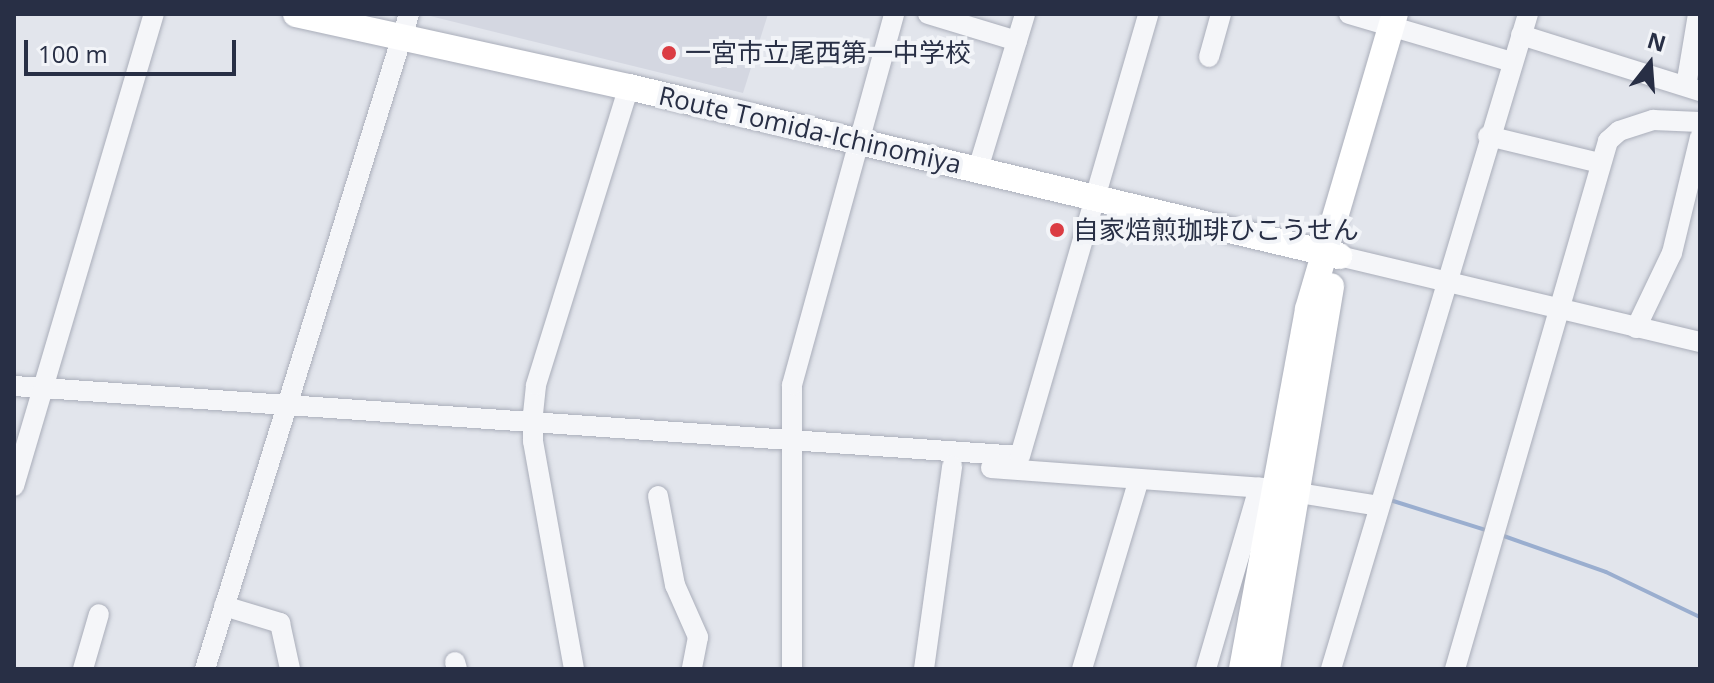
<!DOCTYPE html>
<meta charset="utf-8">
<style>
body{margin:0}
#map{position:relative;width:1714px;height:683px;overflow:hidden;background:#e2e5ec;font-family:"Open Sans","Noto Sans JP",sans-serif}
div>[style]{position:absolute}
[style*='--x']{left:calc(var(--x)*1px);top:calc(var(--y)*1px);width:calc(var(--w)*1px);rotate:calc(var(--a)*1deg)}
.built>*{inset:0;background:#d4d7e1}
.stream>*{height:4px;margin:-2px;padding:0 2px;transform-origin:2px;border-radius:2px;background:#9aaecf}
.roads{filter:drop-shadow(0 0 2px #aaaeba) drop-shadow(0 0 2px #aaaeba)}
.minor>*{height:20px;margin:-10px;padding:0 10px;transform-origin:10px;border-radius:10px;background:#f5f6f9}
.major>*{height:26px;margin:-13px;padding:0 13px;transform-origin:13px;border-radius:13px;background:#fff}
.dots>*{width:22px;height:22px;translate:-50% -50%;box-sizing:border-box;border:4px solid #f2f4f8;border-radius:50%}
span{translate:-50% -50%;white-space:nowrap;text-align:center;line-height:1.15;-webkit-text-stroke:8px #f2f4f8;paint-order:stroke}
.poi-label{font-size:26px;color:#282f45}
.left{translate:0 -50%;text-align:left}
.street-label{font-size:26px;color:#282f45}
.frame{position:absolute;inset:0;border:16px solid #282f45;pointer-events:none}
.north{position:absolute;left:1610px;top:24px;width:80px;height:80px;-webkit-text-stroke:6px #f2f4f8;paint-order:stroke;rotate:17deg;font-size:22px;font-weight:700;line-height:32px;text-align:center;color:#282f45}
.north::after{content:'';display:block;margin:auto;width:28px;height:36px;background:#282f45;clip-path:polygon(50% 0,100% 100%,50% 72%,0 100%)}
.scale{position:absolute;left:24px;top:40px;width:212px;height:36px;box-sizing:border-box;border:4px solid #282f45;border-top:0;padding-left:10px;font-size:24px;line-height:28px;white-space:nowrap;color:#282f45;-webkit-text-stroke:6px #f2f4f8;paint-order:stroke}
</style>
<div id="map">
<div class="built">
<div style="clip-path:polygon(422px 14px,768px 14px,743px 93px)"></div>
</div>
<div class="stream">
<div style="--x:1390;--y:500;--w:104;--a:17.4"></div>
<div style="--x:1501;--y:535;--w:111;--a:19.4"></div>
<div style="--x:1606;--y:572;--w:104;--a:25.6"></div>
</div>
<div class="roads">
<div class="minor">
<div style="--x:928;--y:14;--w:93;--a:16.9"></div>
<div style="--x:1349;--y:14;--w:170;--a:16.4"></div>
<div style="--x:1521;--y:35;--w:188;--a:17.4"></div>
<div style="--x:1209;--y:57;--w:45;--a:-74.4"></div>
<div style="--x:1686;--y:86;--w:73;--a:-80.5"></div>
<div style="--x:1488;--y:136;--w:115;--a:13.6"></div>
<div style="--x:978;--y:169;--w:162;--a:-73.1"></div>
<div style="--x:1339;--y:256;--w:371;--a:13.4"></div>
<div style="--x:1636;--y:328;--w:83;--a:-64.4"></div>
<div style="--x:1672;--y:253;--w:119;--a:-76.4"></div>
<div style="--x:14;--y:386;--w:1008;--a:3.98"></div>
<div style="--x:1020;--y:456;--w:460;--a:-73.8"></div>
<div style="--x:991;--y:468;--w:284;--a:4.2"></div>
<div style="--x:1274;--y:489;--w:106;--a:9.2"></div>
<div style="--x:14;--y:486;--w:492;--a:-73.5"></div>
<div style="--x:658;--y:496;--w:91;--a:79.2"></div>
<div style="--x:675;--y:585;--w:57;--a:66.1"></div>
<div style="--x:698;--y:637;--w:33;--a:101"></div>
<div style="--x:224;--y:606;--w:59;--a:16.9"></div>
<div style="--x:280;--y:623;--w:47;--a:77.7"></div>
<div style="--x:455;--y:662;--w:7;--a:74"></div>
<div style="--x:83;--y:669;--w:57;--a:-73.8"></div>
<div style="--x:205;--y:669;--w:686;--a:-72.7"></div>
<div style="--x:574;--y:669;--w:232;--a:-100.2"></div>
<div style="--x:533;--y:441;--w:27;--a:-90"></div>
<div style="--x:533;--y:414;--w:29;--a:-84"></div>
<div style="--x:536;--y:385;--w:312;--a:-72.7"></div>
<div style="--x:792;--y:669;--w:284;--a:-90"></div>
<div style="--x:792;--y:385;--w:385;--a:-74.6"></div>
<div style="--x:924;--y:669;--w:205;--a:-82.1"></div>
<div style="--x:1082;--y:669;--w:198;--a:-73.3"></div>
<div style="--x:1206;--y:669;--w:189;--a:-73.7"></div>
<div style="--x:1331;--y:669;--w:684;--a:-73.26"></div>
<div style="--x:1455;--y:669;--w:550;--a:-73.84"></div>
<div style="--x:1608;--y:141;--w:15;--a:-42"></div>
<div style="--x:1619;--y:131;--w:36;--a:-18"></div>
<div style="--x:1653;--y:120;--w:47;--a:2.4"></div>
</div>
<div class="major">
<div style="--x:296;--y:14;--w:341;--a:12.4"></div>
<div style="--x:629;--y:87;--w:730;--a:13.39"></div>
<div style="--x:1242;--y:669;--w:366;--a:-79.6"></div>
<div style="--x:1308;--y:309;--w:308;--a:-73.6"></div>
<div style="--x:1267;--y:669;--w:388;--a:-80.5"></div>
</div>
</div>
<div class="dots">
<div style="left:669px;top:53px;background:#db3c43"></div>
<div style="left:1057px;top:230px;background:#db3c43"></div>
</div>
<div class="poi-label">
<span class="left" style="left:685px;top:53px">一宮市立尾西第一中学校</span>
<span class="left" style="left:1073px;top:230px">自家焙煎珈琲ひこうせん</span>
</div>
<div class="street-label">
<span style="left:810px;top:130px;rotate:13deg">Route Tomida-Ichinomiya</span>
</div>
<div class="frame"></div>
<div class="north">N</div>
<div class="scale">100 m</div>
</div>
